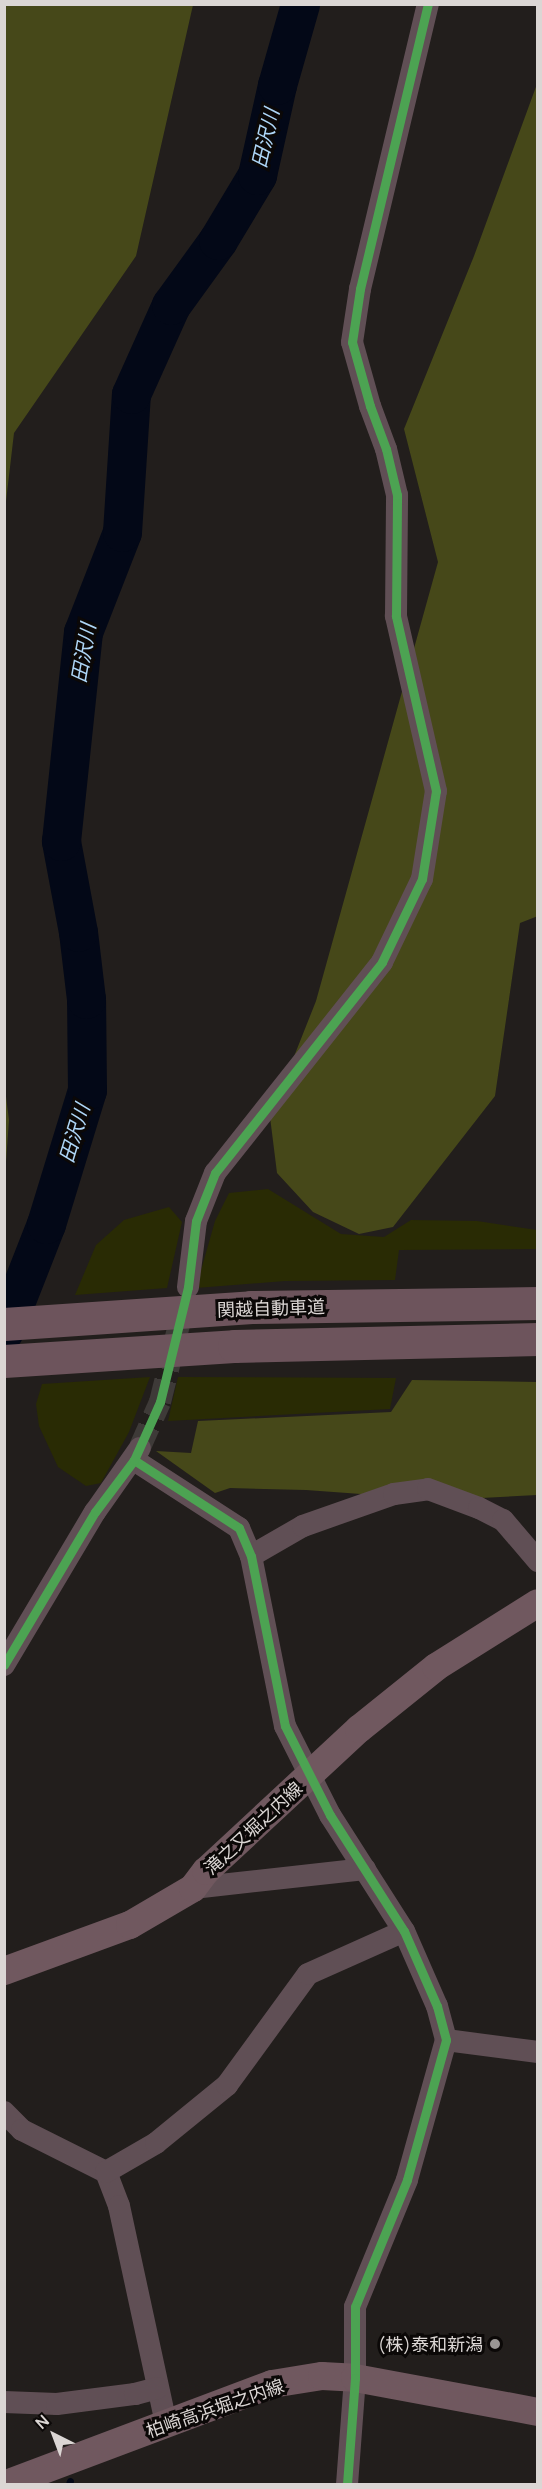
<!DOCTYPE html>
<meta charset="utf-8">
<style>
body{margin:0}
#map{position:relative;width:542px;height:2489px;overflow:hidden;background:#221e1c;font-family:Manrope,"Noto Sans JP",sans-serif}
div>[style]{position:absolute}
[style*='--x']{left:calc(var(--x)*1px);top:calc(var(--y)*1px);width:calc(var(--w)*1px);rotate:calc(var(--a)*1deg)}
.green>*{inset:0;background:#292b04}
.forest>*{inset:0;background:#464819}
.stream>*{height:7px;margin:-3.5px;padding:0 3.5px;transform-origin:3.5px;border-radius:3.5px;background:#030817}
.river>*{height:39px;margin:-19.5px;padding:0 19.5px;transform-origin:19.5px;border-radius:19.5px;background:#030817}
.minor-tunnel>*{height:22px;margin-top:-11px;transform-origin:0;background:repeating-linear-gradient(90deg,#3e3a38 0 22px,transparent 0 33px)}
.minor>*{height:22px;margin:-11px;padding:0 11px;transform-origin:11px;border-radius:11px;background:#604f55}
.major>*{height:28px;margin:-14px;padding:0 14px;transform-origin:14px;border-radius:14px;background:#70585f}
.highway>*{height:33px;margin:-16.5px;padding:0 16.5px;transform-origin:16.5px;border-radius:16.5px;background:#6d545c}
.cycleway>*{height:9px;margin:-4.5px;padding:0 4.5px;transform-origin:4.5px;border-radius:4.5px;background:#4ca352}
.dots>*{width:16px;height:16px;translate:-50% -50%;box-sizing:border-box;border:3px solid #0b0807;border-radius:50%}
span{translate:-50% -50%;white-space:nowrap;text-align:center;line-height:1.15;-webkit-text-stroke:6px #0b0807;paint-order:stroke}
.street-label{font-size:18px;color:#dbd6d4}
.poi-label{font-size:18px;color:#dbd6d4}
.right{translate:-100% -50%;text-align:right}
.water-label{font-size:20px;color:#aed6f7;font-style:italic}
.frame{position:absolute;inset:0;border:6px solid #dbd6d4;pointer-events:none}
.north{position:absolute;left:24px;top:2405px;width:60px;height:60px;-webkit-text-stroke:4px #0b0807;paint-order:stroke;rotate:318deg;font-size:16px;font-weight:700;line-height:24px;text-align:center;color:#dbd6d4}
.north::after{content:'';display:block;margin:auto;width:21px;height:27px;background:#dbd6d4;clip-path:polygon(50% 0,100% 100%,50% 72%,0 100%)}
</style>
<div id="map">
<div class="green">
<div style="clip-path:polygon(268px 1189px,341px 1234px,384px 1237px,411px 1220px,477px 1221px,537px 1230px,537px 1249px,399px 1250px,395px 1280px,285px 1281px,196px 1288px,215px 1221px,229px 1193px)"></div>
<div style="clip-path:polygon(169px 1207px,182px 1222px,167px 1288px,75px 1295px,96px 1245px,124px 1220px)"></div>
<div style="clip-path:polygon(150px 1377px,129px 1432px,101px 1483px,86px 1486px,58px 1467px,39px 1426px,36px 1404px,42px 1384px)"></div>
<div style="clip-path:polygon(178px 1377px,396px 1378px,390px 1409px,168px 1421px)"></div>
</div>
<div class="forest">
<div style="clip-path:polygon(5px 4px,193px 5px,136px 256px,14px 433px,5px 510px)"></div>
<div style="clip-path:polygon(537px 84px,538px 916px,520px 923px,495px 1096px,393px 1227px,359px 1234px,313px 1212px,277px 1173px,270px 1117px,316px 1001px,438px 562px,404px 429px,474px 256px)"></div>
<div style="clip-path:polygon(4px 1081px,9px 1120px,5px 1176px,4px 1176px)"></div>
<div style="clip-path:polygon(412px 1380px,537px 1382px,537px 1495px,443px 1500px,306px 1490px,230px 1488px,215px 1493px,156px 1451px,191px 1453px,198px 1421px,391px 1412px)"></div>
</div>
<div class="stream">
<div style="--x:69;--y:2484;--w:3;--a:-72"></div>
</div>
<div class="river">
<div style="--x:4;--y:1331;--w:115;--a:-68.6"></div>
<div style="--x:46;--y:1224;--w:140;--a:-73"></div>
<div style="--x:87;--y:1090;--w:91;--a:-90.6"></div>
<div style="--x:86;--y:999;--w:67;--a:-96.8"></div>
<div style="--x:78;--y:932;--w:93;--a:-100.6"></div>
<div style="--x:61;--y:841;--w:210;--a:-84"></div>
<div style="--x:83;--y:632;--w:107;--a:-68.7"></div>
<div style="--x:122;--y:532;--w:138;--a:-86.3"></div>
<div style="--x:131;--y:394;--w:98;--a:-65.8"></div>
<div style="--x:171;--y:305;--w:80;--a:-54.1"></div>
<div style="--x:218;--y:240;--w:76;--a:-59"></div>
<div style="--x:257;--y:175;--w:92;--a:-77.5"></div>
<div style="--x:277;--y:85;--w:84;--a:-74.1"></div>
</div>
<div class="minor-tunnel">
<div style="--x:140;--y:1447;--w:49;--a:-66"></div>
<div style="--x:160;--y:1402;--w:105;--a:-76.2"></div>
</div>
<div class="minor">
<div style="--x:188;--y:1287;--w:66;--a:-83.1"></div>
<div style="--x:196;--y:1221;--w:52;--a:-68.4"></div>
<div style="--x:215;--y:1173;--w:269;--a:-51.6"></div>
<div style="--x:382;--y:962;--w:92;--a:-64.3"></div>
<div style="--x:422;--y:879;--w:89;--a:-81"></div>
<div style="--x:436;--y:791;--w:180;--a:-102.9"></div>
<div style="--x:396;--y:616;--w:121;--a:-89.5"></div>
<div style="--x:397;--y:495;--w:47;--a:-103.4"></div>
<div style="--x:386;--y:449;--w:46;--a:-110.4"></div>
<div style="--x:370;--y:406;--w:66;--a:-105.7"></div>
<div style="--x:352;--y:342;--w:54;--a:-81.4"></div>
<div style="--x:360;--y:289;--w:293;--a:-76.6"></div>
<div style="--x:134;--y:1460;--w:125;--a:32.9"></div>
<div style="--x:239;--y:1528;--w:30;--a:67"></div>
<div style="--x:251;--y:1556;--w:173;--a:78.7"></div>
<div style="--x:285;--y:1726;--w:100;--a:63.2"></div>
<div style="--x:330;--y:1815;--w:138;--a:57.5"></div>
<div style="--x:404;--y:1931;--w:82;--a:66.3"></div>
<div style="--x:437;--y:2006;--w:35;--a:75"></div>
<div style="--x:446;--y:2040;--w:145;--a:105.6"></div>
<div style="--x:407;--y:2180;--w:137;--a:112.3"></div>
<div style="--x:355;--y:2307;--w:71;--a:90"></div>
<div style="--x:355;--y:2378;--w:106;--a:94.3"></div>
<div style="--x:251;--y:1556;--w:60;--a:-30"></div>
<div style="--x:303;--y:1526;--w:96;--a:-19.4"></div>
<div style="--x:394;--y:1494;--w:34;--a:-8"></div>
<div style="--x:428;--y:1489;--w:54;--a:20.4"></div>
<div style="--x:479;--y:1508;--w:27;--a:27"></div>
<div style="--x:503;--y:1520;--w:54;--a:49.5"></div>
<div style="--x:4;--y:1665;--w:178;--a:-59.3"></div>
<div style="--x:95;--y:1512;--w:78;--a:-54.9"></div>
<div style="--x:193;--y:1888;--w:173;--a:-6.3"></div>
<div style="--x:446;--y:2040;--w:93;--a:7.4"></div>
<div style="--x:4;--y:2112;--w:25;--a:45"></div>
<div style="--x:22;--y:2130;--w:94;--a:26.6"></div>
<div style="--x:106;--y:2172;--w:36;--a:69"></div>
<div style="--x:119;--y:2206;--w:223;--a:77.8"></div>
<div style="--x:106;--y:2172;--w:58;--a:-30.1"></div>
<div style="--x:156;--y:2143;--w:92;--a:-39.2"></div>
<div style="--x:227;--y:2085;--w:137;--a:-53.9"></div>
<div style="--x:308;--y:1974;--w:105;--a:-24.1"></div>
<div style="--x:4;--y:2402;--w:53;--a:2.2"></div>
<div style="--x:57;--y:2404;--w:79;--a:-7.3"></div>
<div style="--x:135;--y:2394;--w:23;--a:-15"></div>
</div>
<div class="major">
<div style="--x:4;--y:1971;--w:134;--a:-20.1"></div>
<div style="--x:130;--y:1925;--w:73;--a:-30.4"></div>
<div style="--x:193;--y:1888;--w:21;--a:-53"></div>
<div style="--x:206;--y:1871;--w:209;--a:-42.9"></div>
<div style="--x:359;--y:1729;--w:99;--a:-38.8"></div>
<div style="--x:436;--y:1667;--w:120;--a:-32.1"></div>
<div style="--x:6;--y:2484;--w:284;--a:-20.6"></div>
<div style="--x:272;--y:2384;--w:51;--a:-9.1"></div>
<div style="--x:322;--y:2376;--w:33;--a:3"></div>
<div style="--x:355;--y:2378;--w:186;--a:10.5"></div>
</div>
<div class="highway">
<div style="--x:4;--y:1324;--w:248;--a:-3.9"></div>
<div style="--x:251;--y:1307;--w:287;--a:-0.8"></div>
<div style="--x:4;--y:1361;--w:230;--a:-3.7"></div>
<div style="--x:234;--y:1346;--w:304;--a:-1.3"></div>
</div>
<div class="cycleway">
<div style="--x:134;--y:1460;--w:125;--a:32.9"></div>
<div style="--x:239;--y:1528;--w:30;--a:67"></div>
<div style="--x:251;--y:1556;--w:173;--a:78.7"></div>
<div style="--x:285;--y:1726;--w:100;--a:63.2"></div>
<div style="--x:330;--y:1815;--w:138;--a:57.5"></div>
<div style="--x:404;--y:1931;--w:82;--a:66.3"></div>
<div style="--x:437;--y:2006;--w:35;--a:75"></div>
<div style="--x:446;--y:2040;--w:145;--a:105.6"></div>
<div style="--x:407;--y:2180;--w:137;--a:112.3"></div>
<div style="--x:355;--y:2307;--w:71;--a:90"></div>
<div style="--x:355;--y:2378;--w:106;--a:94.3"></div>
<div style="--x:4;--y:1665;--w:178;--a:-59.3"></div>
<div style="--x:95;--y:1512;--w:65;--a:-53.1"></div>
<div style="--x:134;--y:1460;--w:64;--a:-65.9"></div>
<div style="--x:160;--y:1402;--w:118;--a:-76.3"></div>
<div style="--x:188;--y:1287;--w:66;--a:-83.1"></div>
<div style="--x:196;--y:1221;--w:52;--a:-68.4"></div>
<div style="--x:215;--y:1173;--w:269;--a:-51.6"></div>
<div style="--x:382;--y:962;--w:92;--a:-64.3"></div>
<div style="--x:422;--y:879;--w:89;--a:-81"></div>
<div style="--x:436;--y:791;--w:180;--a:-102.9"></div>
<div style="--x:396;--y:616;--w:121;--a:-89.5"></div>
<div style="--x:397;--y:495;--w:47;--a:-103.4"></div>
<div style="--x:386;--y:449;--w:46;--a:-110.4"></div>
<div style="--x:370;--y:406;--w:66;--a:-105.7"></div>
<div style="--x:352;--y:342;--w:54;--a:-81.4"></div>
<div style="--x:360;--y:289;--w:293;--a:-76.6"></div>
</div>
<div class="dots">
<div style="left:495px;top:2344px;background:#9a9694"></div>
</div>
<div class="street-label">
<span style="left:271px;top:1308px;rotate:-2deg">関越自動車道</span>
<span style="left:253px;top:1828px;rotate:-43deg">滝之又堀之内線</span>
<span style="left:215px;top:2408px;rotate:-19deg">柏崎高浜堀之内線</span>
</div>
<div class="poi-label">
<span class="right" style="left:483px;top:2344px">(株)泰和新潟</span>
</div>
<div class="water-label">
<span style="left:265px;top:138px;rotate:-77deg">田沢川</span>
<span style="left:83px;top:653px;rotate:-80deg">田沢川</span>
<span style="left:74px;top:1133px;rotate:-73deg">田沢川</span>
</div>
<div class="frame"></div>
<div class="north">N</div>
</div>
